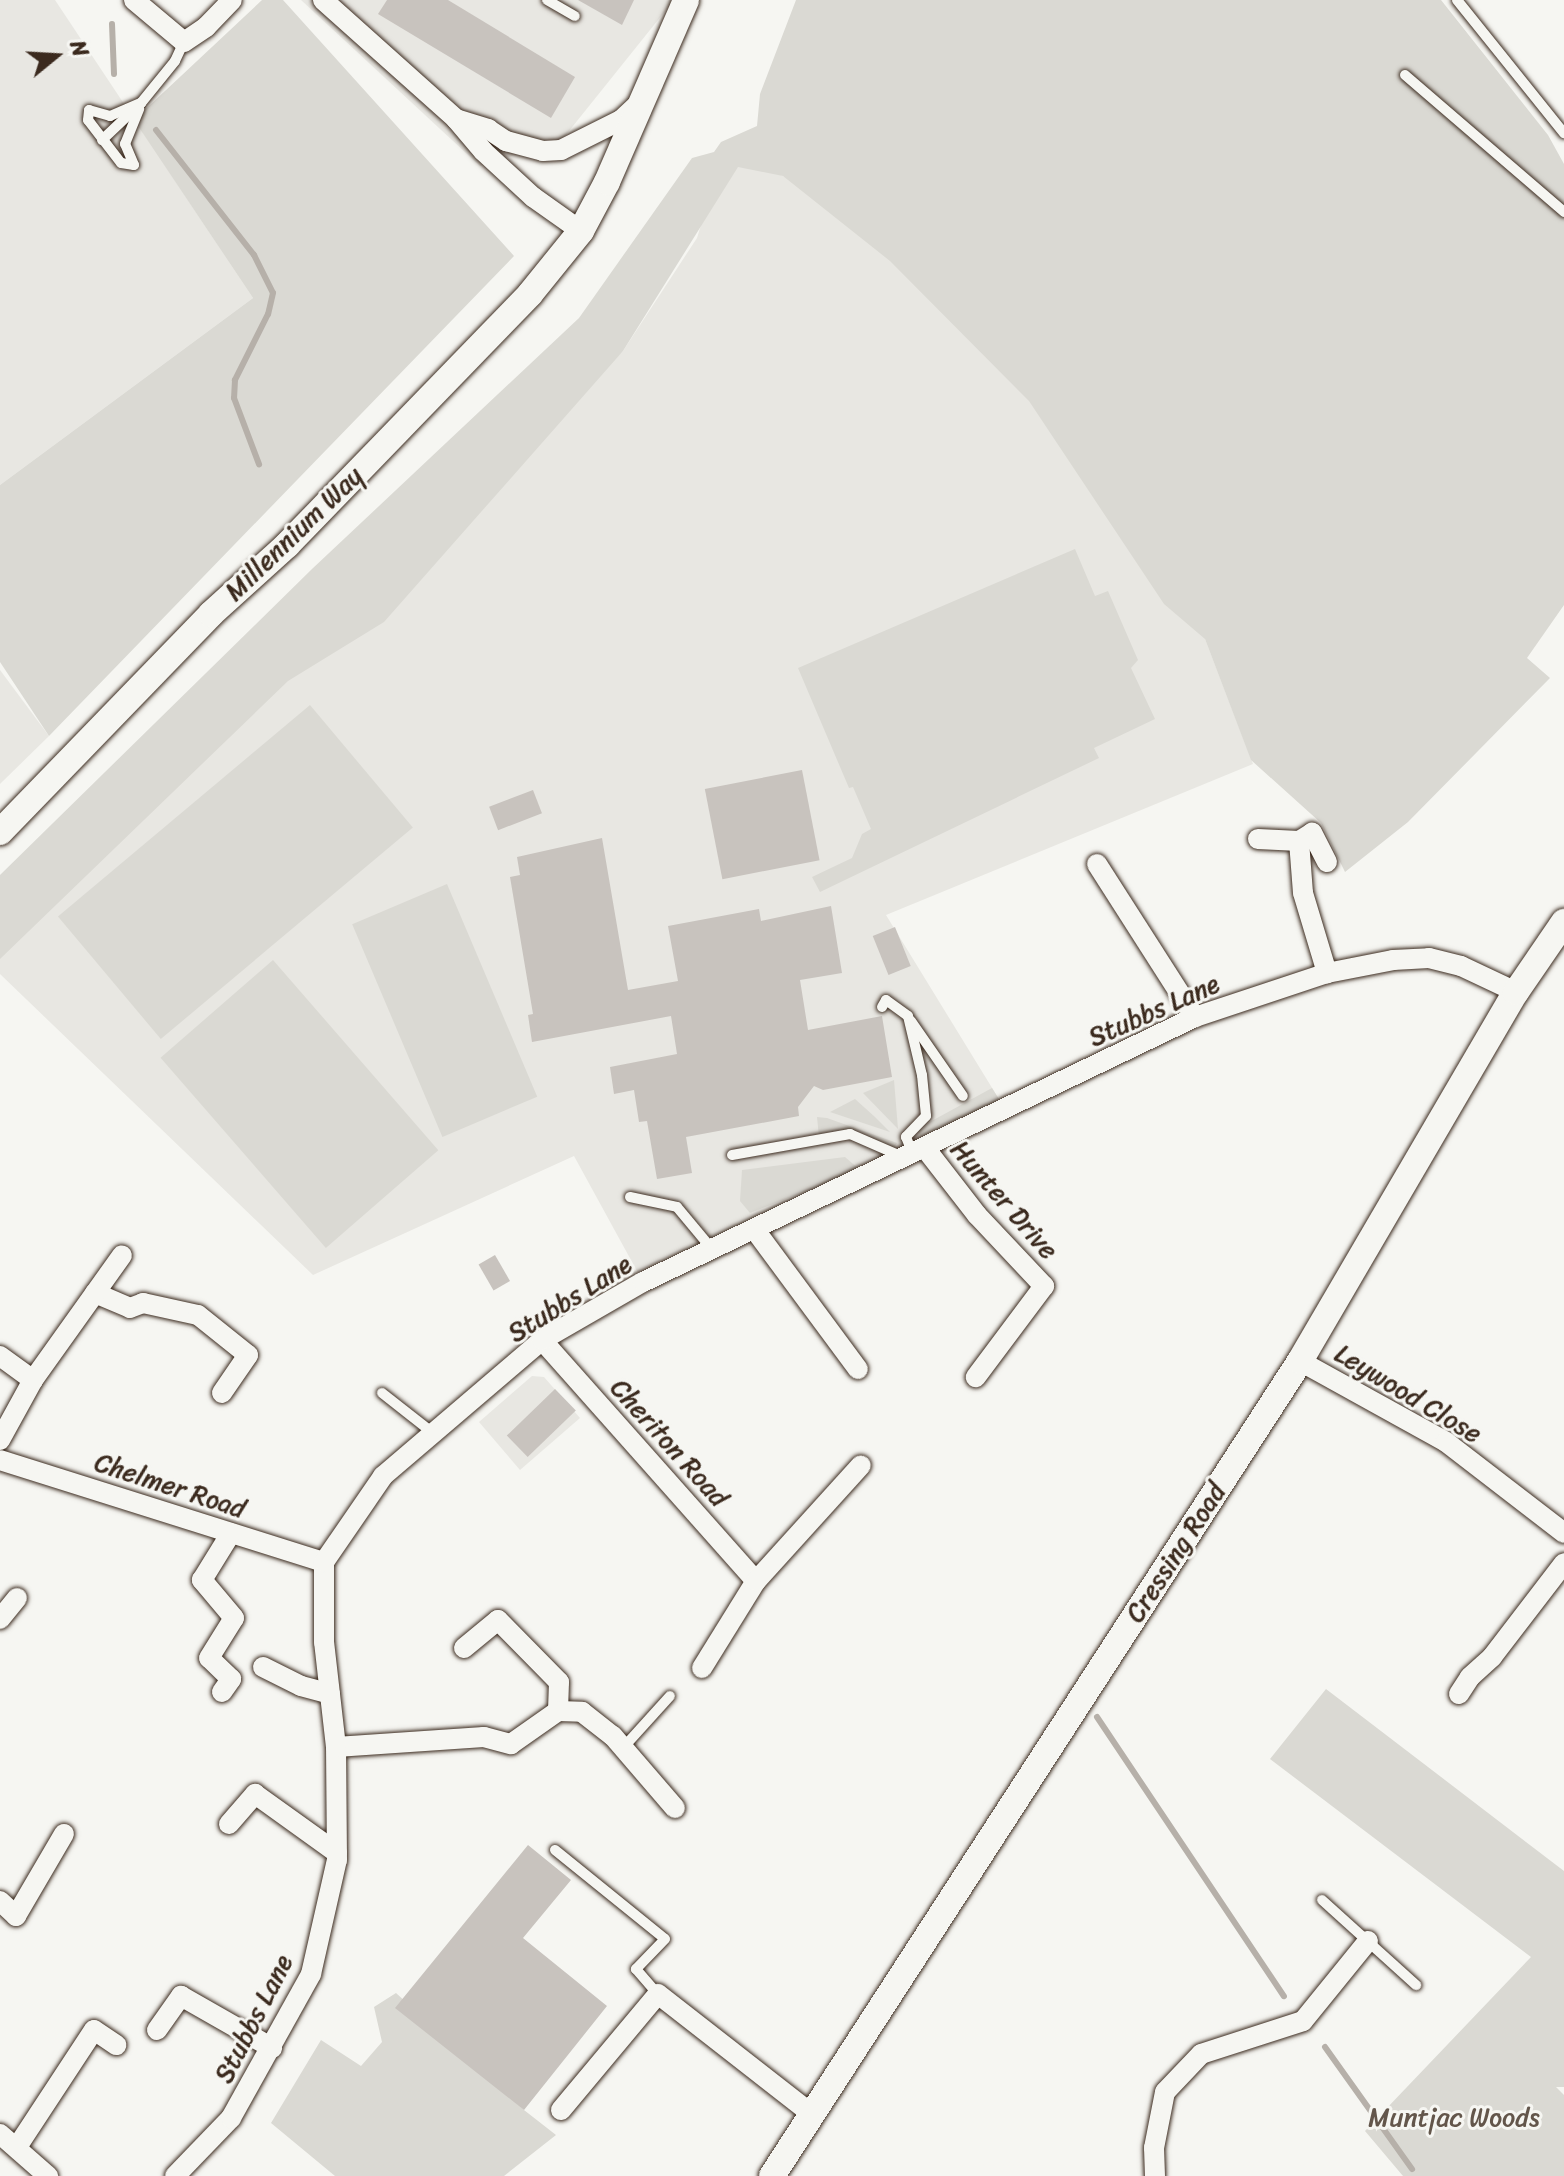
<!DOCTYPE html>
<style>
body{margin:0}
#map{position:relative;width:1564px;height:2176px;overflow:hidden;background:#f6f6f2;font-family:Sriracha,sans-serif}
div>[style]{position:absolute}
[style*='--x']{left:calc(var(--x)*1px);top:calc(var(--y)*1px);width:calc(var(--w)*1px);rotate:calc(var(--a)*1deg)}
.built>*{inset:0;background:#e8e7e2}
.green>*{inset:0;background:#dad9d3;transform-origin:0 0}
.stream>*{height:6px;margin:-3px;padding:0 3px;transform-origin:3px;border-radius:3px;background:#b6b0a9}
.building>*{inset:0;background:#c8c3be;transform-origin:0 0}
.roads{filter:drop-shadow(0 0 2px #3b2a1e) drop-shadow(0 0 2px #3b2a1e)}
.lane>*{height:10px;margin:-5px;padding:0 5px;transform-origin:5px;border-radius:5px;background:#f6f6f2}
.street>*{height:20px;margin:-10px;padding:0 10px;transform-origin:10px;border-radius:10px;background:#f6f6f2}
.secondary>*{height:26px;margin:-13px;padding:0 13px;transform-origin:13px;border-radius:13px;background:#f6f6f2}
span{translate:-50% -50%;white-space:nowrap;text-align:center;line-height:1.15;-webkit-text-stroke:6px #f6f6f2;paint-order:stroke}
.street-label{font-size:26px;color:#3b2a1e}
.park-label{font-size:26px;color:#63564b}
.north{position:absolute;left:16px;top:16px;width:80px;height:80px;-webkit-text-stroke:6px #f6f6f2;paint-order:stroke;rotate:72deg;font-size:22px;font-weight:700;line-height:32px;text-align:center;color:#3b2a1e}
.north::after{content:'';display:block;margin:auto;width:28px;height:36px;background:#3b2a1e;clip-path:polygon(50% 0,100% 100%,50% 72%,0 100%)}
</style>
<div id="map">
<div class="built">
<div style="clip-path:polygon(0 0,55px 0,253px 298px,0 485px)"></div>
<div style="clip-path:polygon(301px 0,674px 0,561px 141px,480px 166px)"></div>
<div style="clip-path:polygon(724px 150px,901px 228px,1184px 584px,1253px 764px,886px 915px,1005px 1109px,643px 1282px,574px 1156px,313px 1275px,0 974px,0 946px,623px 351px,697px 238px)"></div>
<div style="clip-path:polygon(0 670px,49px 736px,0 784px)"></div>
<div style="clip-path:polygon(532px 1376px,544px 1377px,580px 1418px,520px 1470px,479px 1422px)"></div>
</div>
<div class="green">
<div style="clip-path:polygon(262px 0,283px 0,514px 256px,49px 736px,0 662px,0 485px,253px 298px,134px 120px)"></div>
<div style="clip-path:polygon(796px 0,1441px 0,1548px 135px,1564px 164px,1564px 605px,1527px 658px,1550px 678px,1408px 822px,1345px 872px,1321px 823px,1251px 760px,1205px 639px,1164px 604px,1029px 401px,890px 261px,783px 176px,738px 167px,623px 351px,384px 622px,288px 681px,0 959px,0 875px,312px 569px,579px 318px,692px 158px,714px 152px,721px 142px,757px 126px,760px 94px)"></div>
<div style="clip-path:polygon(1075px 549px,1095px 596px,1108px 591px,1138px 660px,1131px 668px,1155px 719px,1094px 748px,1099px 758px,820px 892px,812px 877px,852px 858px,862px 834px,871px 829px,853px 787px,849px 788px,798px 668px)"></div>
<div style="left:310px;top:705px;width:160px;height:329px;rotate:50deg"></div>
<div style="left:447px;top:884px;width:231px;height:103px;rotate:67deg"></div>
<div style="left:273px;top:960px;width:252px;height:149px;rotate:49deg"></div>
<div style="clip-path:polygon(894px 1080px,898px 1129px,863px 1093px)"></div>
<div style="clip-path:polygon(992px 1088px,1002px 1104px,922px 1140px,917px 1129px)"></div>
<div style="clip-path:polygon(855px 1099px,875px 1117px,890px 1132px,830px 1112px)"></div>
<div style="clip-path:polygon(817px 1117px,827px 1118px,897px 1143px,894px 1148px,850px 1132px,819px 1137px)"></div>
<div style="clip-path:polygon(845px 1157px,860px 1170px,750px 1213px,740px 1201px,742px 1170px)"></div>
<div style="clip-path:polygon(1326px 1689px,1564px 1871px,1564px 2087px,1556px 2087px,1564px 2095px,1564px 2176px,1403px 2176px,1365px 2131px,1531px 1957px,1270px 1759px)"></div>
<div style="clip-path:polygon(396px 1993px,524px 2110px,556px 2135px,504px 2176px,335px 2176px,271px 2123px,321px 2040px,361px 2066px,382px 2042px,374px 2007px)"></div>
</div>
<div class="stream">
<div style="--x:112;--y:24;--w:50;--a:87.7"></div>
<div style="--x:156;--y:130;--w:159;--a:51.9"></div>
<div style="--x:254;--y:255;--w:42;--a:63.4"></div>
<div style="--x:273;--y:293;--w:22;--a:103"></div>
<div style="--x:268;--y:314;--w:74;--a:116.6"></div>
<div style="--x:235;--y:380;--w:18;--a:93"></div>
<div style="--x:234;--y:398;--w:71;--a:69.3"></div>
<div style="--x:1097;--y:1717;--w:336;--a:56.2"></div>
<div style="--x:1325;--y:2047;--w:150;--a:54.5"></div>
</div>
<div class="building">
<div style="clip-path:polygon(387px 0,448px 0,575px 77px,551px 118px,378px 14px)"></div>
<div style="clip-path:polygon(578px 0,634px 0,622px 25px)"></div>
<div style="left:802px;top:770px;width:92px;height:99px;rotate:79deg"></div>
<div style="left:533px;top:790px;width:25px;height:47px;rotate:69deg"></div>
<div style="clip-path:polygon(602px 838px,628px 990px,678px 981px,668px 926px,759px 909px,761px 921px,831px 906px,842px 973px,800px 980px,808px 1030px,882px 1016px,892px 1077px,823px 1090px,814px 1086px,798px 1107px,799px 1116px,686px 1137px,692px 1173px,657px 1179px,647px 1121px,639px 1122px,634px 1090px,614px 1094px,610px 1067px,677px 1054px,671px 1016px,532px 1042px,528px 1015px,533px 1014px,510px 877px,520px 875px,517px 857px)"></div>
<div style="left:895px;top:927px;width:42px;height:24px;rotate:68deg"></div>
<div style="left:495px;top:1255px;width:30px;height:19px;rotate:60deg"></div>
<div style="left:555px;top:1389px;width:30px;height:67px;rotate:46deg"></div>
<div style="clip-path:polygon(528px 1845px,571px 1880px,523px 1938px,607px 2006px,524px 2110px,395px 2008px)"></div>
</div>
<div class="roads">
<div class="lane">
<div style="--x:547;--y:0;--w:32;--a:30"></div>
<div style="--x:1457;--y:0;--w:171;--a:51.2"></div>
<div style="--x:1405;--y:75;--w:210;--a:40.7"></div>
<div style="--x:102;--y:140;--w:54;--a:-43.5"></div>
<div style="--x:141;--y:103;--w:54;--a:-51"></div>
<div style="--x:175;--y:61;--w:21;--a:-65"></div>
<div style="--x:134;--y:165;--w:13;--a:-171"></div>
<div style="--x:121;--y:163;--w:54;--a:-127.5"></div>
<div style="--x:88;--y:120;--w:10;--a:-84"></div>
<div style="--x:89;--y:110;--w:22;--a:16"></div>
<div style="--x:110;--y:116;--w:34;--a:-23"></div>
<div style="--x:134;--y:165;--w:23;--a:-113"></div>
<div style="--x:125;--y:144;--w:38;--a:-68"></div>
<div style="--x:882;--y:1007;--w:8;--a:-60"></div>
<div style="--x:886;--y:1000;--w:27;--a:36"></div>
<div style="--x:908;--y:1016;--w:61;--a:76.7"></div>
<div style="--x:922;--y:1075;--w:41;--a:84.4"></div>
<div style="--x:926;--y:1116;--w:29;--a:134"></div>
<div style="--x:906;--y:1137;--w:18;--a:68"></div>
<div style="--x:911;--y:1021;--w:91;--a:55.3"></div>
<div style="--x:732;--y:1155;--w:120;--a:-10.1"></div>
<div style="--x:850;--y:1134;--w:58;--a:23.5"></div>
<div style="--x:630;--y:1197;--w:48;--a:12"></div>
<div style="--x:677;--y:1207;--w:55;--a:50.2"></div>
<div style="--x:382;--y:1393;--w:65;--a:38.1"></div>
<div style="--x:623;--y:1748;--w:70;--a:-47.9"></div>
<div style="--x:555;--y:1850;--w:141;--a:39"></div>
<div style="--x:665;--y:1939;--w:42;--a:134"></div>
<div style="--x:636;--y:1969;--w:33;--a:49"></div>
<div style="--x:1322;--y:1900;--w:127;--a:42.1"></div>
</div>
<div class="street">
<div style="--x:134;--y:0;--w:65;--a:40"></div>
<div style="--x:184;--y:42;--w:27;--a:-34"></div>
<div style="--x:206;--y:27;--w:37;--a:-46"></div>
<div style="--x:323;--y:0;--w:178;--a:41.8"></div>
<div style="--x:456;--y:119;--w:34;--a:17"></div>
<div style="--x:488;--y:129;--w:22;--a:34"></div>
<div style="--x:506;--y:141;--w:38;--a:15"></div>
<div style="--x:543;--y:151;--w:18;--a:-3"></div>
<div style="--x:561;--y:150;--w:67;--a:-26.6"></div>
<div style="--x:621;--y:120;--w:23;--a:-43"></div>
<div style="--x:456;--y:119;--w:42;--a:49.8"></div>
<div style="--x:483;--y:151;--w:68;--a:42.6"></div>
<div style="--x:533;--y:197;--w:59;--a:35.3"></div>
<div style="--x:1258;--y:839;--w:41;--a:2.8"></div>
<div style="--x:1327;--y:862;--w:33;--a:-117"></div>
<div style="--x:1312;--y:833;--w:15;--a:148"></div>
<div style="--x:1299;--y:841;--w:52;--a:85.6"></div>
<div style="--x:1303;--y:893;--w:84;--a:73.3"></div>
<div style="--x:1097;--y:864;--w:182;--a:57.4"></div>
<div style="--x:925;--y:1148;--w:85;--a:52.2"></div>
<div style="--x:977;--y:1215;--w:98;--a:46.7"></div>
<div style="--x:1044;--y:1286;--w:114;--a:126.8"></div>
<div style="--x:755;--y:1230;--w:173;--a:53.5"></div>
<div style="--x:95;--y:1293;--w:38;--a:23"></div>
<div style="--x:130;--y:1308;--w:14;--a:-21"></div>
<div style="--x:143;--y:1303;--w:56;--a:12.3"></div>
<div style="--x:198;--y:1315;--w:64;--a:38.7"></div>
<div style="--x:248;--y:1355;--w:46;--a:124.4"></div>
<div style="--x:542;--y:1340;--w:322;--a:48.4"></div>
<div style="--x:0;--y:1356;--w:41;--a:36"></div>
<div style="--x:1300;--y:1361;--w:167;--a:29"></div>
<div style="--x:1446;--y:1442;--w:149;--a:37.6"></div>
<div style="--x:0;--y:1440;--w:68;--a:-61.2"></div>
<div style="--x:33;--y:1380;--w:153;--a:-54.5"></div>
<div style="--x:0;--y:1460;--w:340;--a:17.5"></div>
<div style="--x:0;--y:1619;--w:27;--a:-51"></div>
<div style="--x:464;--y:1648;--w:44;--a:-39.5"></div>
<div style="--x:498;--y:1620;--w:87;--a:45.5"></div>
<div style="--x:559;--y:1682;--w:29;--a:92"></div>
<div style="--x:263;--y:1667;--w:42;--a:26.6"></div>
<div style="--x:301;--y:1686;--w:30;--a:15"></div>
<div style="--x:702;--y:1668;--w:102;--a:-58.2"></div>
<div style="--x:756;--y:1581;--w:156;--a:-47.8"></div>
<div style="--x:222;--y:1692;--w:16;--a:-55"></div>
<div style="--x:231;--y:1679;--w:30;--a:-136"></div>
<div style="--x:209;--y:1658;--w:47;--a:-58"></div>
<div style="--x:234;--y:1618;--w:50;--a:-130.1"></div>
<div style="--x:202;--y:1580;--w:55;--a:-58.3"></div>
<div style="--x:1459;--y:1694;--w:20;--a:-57"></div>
<div style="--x:1470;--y:1677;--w:30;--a:-42"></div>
<div style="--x:1492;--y:1657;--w:118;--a:-52.5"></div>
<div style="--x:336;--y:1747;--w:148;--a:-3.9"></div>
<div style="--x:484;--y:1737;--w:28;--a:15"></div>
<div style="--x:511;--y:1744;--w:57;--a:-35.1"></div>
<div style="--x:558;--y:1711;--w:24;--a:2"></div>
<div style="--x:582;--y:1712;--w:39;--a:38"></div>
<div style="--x:613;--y:1736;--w:95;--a:49.3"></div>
<div style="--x:229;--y:1824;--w:40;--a:-49"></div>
<div style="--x:255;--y:1794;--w:101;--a:35.7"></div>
<div style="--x:0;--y:1901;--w:22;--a:43"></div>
<div style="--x:16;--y:1916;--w:95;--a:-59.7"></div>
<div style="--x:157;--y:2030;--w:42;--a:-54.8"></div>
<div style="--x:181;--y:1996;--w:105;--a:29.7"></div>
<div style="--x:561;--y:2110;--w:151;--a:-50.1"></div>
<div style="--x:658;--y:1994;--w:197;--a:38"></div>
<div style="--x:0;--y:2134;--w:64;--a:41.2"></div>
<div style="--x:17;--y:2147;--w:140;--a:-56.7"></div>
<div style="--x:94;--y:2030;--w:27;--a:34"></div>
<div style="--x:175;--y:2176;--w:81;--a:-46"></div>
<div style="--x:231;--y:2118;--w:165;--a:-60.9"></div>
<div style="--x:311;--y:1974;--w:117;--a:-77.2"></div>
<div style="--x:337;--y:1860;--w:113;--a:-90.5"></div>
<div style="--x:336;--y:1747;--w:106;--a:-96.5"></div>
<div style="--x:324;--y:1642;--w:80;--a:-90"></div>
<div style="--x:324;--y:1562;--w:104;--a:-55.5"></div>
<div style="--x:383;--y:1476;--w:209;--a:-40.5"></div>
<div style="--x:542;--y:1340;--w:116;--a:-29.9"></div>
<div style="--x:643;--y:1282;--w:612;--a:-25.64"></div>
<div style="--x:1195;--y:1017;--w:139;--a:-18.4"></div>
<div style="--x:1327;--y:973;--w:67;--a:-11.1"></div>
<div style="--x:1393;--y:960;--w:36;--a:-3"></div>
<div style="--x:1429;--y:958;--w:33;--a:14"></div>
<div style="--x:1461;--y:966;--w:61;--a:25.3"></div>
<div style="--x:1155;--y:2176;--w:28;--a:-92"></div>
<div style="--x:1154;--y:2148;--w:57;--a:-78.9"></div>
<div style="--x:1165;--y:2092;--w:52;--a:-46.5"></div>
<div style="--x:1201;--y:2054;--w:107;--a:-17.9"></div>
<div style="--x:1303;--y:2021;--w:103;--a:-50.9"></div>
</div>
<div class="secondary">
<div style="--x:0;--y:832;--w:303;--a:-45.9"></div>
<div style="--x:211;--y:614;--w:103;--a:-42.2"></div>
<div style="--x:287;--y:545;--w:349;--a:-45.9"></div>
<div style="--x:530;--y:294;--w:81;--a:-51"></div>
<div style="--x:581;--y:231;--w:55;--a:-62"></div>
<div style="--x:607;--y:182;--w:198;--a:-66.5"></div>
<div style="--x:772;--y:2176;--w:971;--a:-57.06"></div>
<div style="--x:1300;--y:1361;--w:428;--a:-59.7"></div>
<div style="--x:1516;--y:992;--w:85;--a:-55.6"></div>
</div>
</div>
<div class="street-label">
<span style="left:294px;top:534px;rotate:-44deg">Millennium Way</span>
<span style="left:1154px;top:1011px;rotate:-24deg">Stubbs Lane</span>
<span style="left:1004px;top:1200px;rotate:49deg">Hunter Drive</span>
<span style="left:570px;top:1299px;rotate:-32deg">Stubbs Lane</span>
<span style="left:1408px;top:1394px;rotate:31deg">Leywood Close</span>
<span style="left:669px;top:1443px;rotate:48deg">Cheriton Road</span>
<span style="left:170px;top:1486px;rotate:18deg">Chelmer Road</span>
<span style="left:1176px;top:1553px;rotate:-57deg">Cressing Road</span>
<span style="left:254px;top:2019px;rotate:-63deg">Stubbs Lane</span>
</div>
<div class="park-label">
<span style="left:1454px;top:2118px">Muntjac Woods</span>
</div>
<div class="north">N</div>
</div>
